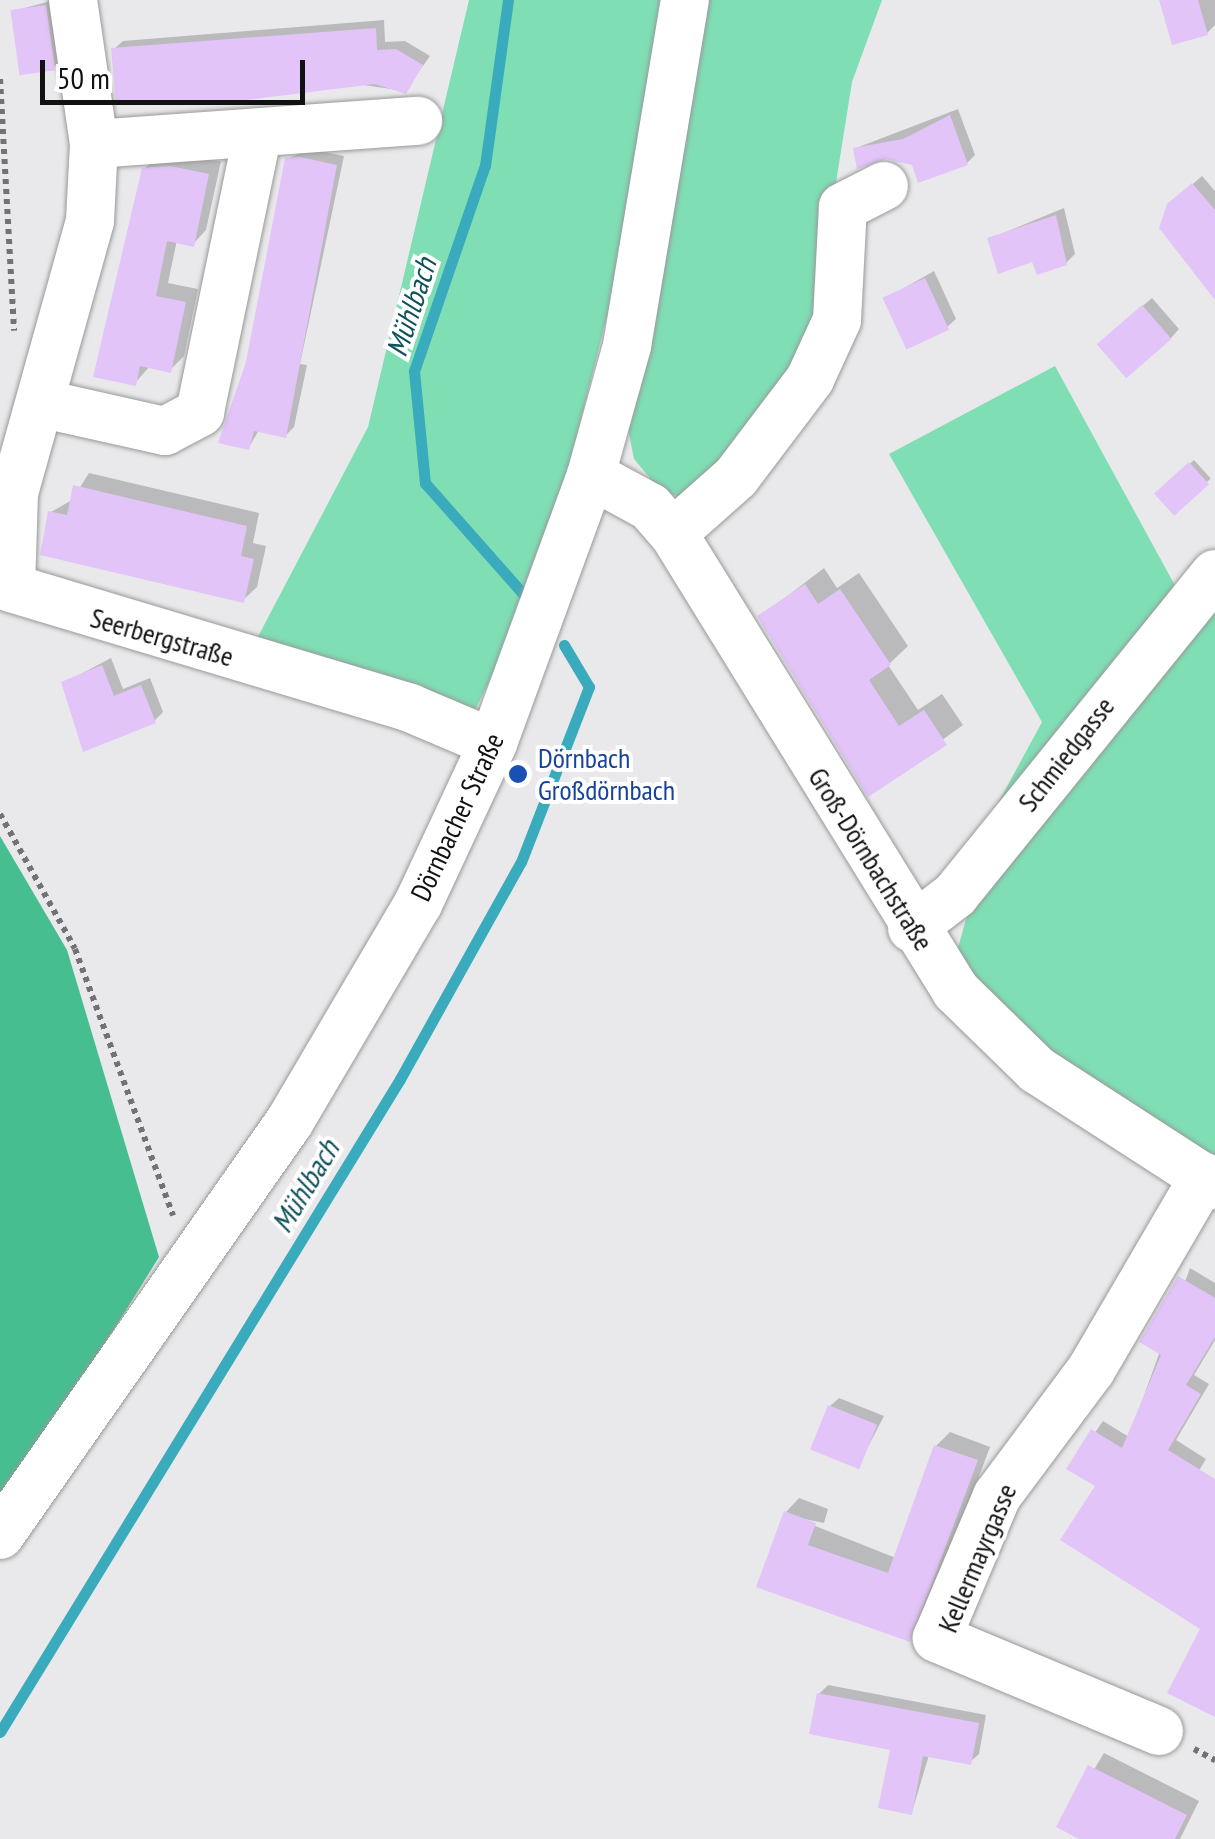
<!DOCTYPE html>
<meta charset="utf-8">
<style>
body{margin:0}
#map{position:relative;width:1215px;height:1839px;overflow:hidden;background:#e9e9eb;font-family:"PT Sans Narrow",sans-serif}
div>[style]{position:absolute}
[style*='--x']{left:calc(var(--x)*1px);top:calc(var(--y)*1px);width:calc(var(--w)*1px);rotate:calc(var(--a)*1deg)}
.green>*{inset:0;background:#7fdeb4}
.forest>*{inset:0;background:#47be8f}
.shadow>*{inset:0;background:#0003;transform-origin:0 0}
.stream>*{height:11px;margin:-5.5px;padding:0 5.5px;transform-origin:5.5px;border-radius:5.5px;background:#39abbc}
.building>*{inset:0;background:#e2c4f8;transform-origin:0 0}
.path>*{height:6px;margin-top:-3px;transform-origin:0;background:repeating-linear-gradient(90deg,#727273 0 5px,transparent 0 10px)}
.roads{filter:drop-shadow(0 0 2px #98999a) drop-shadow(0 0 2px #98999a)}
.minor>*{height:48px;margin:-24px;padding:0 24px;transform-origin:24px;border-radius:24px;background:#fff}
.dots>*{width:28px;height:28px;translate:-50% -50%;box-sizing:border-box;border:5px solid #fff;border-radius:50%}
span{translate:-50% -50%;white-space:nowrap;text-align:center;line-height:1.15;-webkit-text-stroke:8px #fff;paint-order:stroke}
.street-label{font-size:28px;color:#111}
.transit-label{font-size:28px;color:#164399}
.left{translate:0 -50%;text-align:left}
.water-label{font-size:30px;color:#0f515a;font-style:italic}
.scale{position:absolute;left:40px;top:60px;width:265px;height:45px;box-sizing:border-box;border:5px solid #111;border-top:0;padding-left:12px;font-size:30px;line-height:35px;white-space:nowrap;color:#111;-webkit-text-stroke:8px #fff;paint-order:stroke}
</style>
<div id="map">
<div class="green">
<div style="clip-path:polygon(469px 0,662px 0,623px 253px,570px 462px,512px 636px,475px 710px,250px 652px,368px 427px)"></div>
<div style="clip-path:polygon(703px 0,882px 0,852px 82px,826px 245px,828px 328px,785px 398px,685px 499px,659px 489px,634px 459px,626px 419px)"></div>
<div style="clip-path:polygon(1055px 366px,1178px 591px,977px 842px,1042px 722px,889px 454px)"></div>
<div style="clip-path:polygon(1215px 598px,1215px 1170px,985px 1005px,956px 955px,970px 905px)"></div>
</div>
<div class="forest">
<div style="clip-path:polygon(0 836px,67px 950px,159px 1257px,0 1513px)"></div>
</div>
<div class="shadow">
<div style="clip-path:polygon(55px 0,63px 58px,54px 67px,13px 11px)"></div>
<div style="clip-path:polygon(1164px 0,1215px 0,1215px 25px,1207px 33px)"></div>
<div style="clip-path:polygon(384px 20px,385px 42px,405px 41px,430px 56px,405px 91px,114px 49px,123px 41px)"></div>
<div style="clip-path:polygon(958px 109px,975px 155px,967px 163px,914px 163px,856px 148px)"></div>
<div style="clip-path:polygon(310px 149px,344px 156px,300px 364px,307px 365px,294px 427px,285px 436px,259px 430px,249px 447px,249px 363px,287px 159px)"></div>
<div style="clip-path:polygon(158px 156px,221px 161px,206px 230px,193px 244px,177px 240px,168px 283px,198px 289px,184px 356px,170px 370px,150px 366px,135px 383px,144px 169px)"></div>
<div style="clip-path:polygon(1202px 176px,1215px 191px,1215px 296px,1179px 196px)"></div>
<div style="clip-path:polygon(1064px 208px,1075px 254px,1066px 263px,989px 239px)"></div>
<div style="clip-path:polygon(934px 271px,956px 319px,947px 327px,885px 299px)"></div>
<div style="clip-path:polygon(1152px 298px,1179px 329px,1171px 338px,1109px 335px)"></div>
<div style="left:1194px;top:460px;width:25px;height:50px;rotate:48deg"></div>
<div style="clip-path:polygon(89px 473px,259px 513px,253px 543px,266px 546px,257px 587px,243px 600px,51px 512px,72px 500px)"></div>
<div style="clip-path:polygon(824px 568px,837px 588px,859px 573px,908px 646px,888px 665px,918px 710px,942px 694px,963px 725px,869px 793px,760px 617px)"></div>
<div style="clip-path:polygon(111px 658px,123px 689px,150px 678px,163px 712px,154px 721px,64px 683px)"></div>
<div style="clip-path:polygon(1190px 1268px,1215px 1283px,1215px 1340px,1194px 1375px,1209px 1384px,1176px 1440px,1206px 1459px,1195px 1477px,1215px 1489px,1215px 1715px,1203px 1628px,1098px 1486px,1070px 1468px,1103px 1421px,1129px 1437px)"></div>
<div style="clip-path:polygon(839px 1398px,884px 1416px,858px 1466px,830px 1406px)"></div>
<div style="clip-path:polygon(950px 1432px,990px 1447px,923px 1626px,909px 1639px,760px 1586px,786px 1512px,799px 1498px,828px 1509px,824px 1523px,790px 1516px,896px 1558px,936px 1446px)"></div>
<div style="clip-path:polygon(828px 1685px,986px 1715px,979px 1754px,970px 1762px,929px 1755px,912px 1812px,892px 1748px,819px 1694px)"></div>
<div style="clip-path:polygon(1104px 1753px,1199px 1801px,1180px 1839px,1085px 1839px,1060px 1826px)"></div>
</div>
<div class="stream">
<div style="--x:508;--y:0;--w:167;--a:97.9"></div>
<div style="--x:485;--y:165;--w:218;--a:109"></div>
<div style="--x:414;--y:371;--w:113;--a:84.4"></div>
<div style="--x:425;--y:483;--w:152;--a:48.5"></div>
<div style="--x:0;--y:1732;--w:766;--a:-58.51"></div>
<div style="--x:400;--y:1079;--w:248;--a:-60.9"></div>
<div style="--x:521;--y:862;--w:188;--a:-68.8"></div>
<div style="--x:589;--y:687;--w:49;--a:-120.8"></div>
</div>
<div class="building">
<div style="clip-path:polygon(1159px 0,1198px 0,1208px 35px,1172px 45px)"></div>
<div style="left:46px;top:5px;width:66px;height:36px;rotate:82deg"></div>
<div style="clip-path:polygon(376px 28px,377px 50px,396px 49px,423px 65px,406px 94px,375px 84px,229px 102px,116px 102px,111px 48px)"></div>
<div style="clip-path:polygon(950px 115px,968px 165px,918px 183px,912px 165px,886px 159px,857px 169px,853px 148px,903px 139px)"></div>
<div style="clip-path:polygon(300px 157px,337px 165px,286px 438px,254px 431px,249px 450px,218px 443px,246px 362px,285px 158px)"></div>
<div style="clip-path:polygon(170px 166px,209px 174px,194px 247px,167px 241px,156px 296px,186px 302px,171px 373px,140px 366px,136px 386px,93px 377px,142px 168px)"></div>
<div style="clip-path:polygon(1192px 183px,1215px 210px,1215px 300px,1159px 228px,1167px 204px)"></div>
<div style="clip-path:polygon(1056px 215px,1067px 265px,1037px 275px,1032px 262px,998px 274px,987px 238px)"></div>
<div style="left:925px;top:278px;width:57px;height:47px;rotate:65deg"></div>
<div style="left:1142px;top:305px;width:45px;height:60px;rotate:49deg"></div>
<div style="left:1189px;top:462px;width:30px;height:47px;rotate:48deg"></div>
<div style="clip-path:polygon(73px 485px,247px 526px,241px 556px,254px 559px,244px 603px,40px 555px,48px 511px,67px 515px)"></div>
<div style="clip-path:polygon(805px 584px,818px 604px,840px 589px,891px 665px,869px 680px,899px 726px,924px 710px,947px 745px,868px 797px,757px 616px)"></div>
<div style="clip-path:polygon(102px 665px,114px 696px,141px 685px,156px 723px,83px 752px,61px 682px)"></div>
<div style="clip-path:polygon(1178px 1276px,1215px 1298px,1215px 1337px,1186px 1385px,1201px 1394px,1168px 1450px,1215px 1479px,1215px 1717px,1167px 1693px,1200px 1629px,1060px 1540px,1095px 1486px,1066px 1469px,1091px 1429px,1122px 1448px,1161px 1355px,1139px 1342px)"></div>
<div style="left:828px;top:1405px;width:53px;height:48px;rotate:22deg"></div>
<div style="clip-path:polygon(934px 1445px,978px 1460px,910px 1642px,756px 1587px,784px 1511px,816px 1523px,808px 1545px,888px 1573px)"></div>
<div style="clip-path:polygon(817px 1693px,979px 1723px,971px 1765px,923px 1756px,912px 1815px,878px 1808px,890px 1750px,809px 1734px)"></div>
<div style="clip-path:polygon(1088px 1765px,1187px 1815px,1175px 1839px,1079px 1839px,1056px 1827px)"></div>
</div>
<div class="path">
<div style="--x:0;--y:79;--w:252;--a:86.8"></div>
<div style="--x:0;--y:814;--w:154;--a:60.9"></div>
<div style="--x:75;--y:949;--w:284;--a:69.8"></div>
<div style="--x:1194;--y:1749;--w:24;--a:28"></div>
</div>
<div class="roads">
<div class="minor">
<div style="--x:73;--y:0;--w:146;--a:81.7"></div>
<div style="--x:94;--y:144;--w:77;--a:93"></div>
<div style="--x:90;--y:221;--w:282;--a:105.6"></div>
<div style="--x:14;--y:493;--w:95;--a:91.8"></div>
<div style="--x:11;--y:588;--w:417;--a:16.7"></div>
<div style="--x:410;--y:708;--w:90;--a:22.9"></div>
<div style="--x:94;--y:144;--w:325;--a:-4.1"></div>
<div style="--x:44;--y:404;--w:124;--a:12.6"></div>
<div style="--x:165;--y:431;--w:40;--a:-28"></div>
<div style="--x:200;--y:412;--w:285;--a:-78.3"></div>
<div style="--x:591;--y:475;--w:67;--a:28.5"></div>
<div style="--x:650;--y:507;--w:35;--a:49"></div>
<div style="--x:673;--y:533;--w:538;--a:58.29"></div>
<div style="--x:956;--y:991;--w:113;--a:44.3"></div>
<div style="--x:1037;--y:1070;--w:212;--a:32.9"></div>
<div style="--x:673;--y:533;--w:84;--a:-41.6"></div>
<div style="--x:736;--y:477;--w:123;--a:-52.9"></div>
<div style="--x:810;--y:379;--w:65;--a:-65.4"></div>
<div style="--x:837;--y:320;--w:113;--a:-87"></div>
<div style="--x:843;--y:207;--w:46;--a:-27.1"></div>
<div style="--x:912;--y:928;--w:54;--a:-37.5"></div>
<div style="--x:955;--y:895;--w:413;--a:-51"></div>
<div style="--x:0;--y:1535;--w:505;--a:-54.99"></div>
<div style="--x:290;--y:1121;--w:252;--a:-59.5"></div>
<div style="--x:418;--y:904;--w:178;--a:-65"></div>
<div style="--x:493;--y:743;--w:285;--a:-69.9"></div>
<div style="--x:591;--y:475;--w:134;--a:-74.4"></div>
<div style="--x:627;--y:346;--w:351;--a:-80.5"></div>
<div style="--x:1159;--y:1731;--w:241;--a:-157.3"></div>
<div style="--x:937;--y:1638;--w:154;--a:-67.1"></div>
<div style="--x:997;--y:1496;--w:157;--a:-53.3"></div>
<div style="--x:1091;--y:1370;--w:224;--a:-59.7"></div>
</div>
</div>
<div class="dots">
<div style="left:518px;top:774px;background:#1a4fb4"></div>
</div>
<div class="street-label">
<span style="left:162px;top:637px;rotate:16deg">Seerbergstraße</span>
<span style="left:1066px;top:754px;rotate:-52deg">Schmiedgasse</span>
<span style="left:457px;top:817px;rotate:-65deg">Dörnbacher Straße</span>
<span style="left:871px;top:859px;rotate:58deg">Groß-Dörnbachstraße</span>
<span style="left:977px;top:1558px;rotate:-67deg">Kellermayrgasse</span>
</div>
<div class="transit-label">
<span class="left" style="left:538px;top:774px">Dörnbach<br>Großdörnbach</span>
</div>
<div class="water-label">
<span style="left:411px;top:307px;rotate:-72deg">Mühlbach</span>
<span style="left:305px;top:1186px;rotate:-59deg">Mühlbach</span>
</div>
<div class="scale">50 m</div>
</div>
